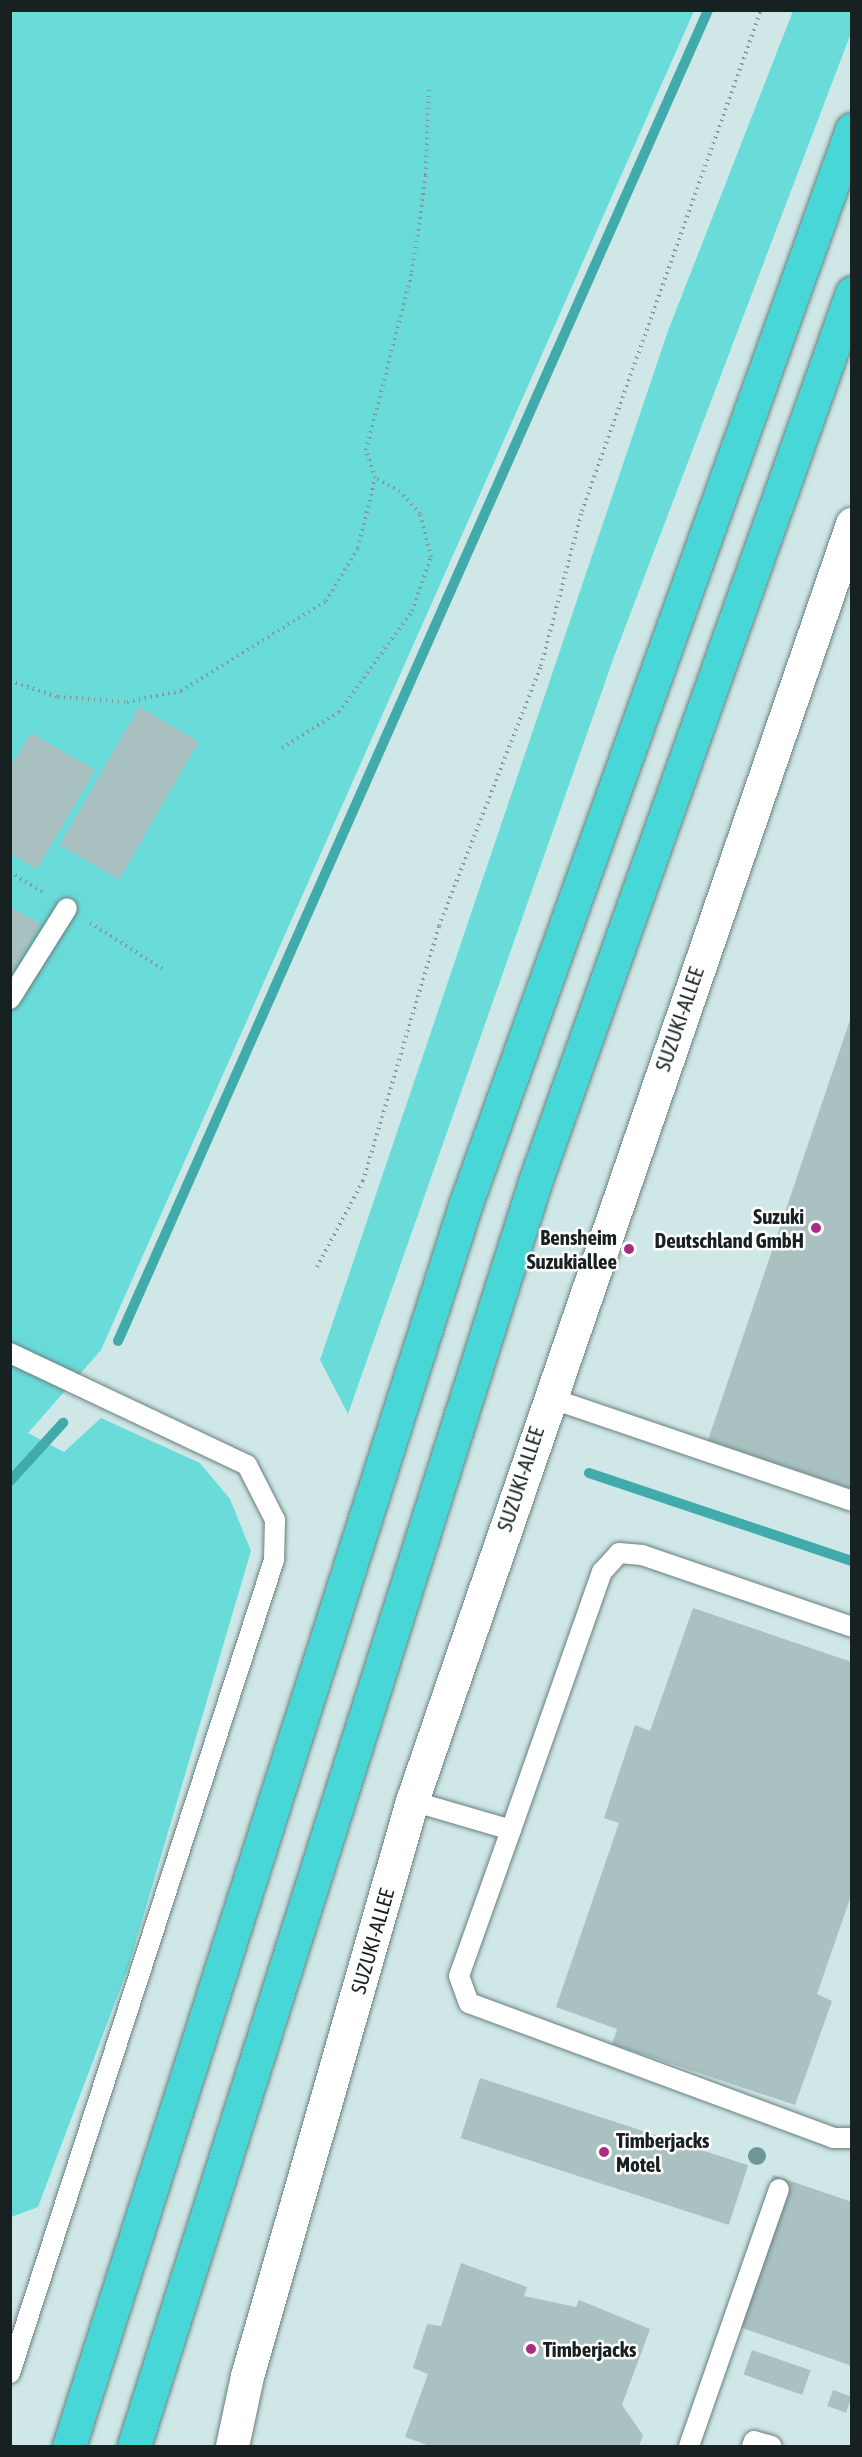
<!DOCTYPE html>
<style>
body{margin:0}
#map{position:relative;width:862px;height:2457px;overflow:hidden;background:#cfe8e7;font-family:"Asap Condensed",sans-serif}
div>[style]{position:absolute}
[style*='--x']{left:calc(var(--x)*1px);top:calc(var(--y)*1px);width:calc(var(--w)*1px);rotate:calc(var(--a)*1deg)}
.green>*{inset:0;background:#69dcda}
.stream>*{height:10px;margin:-5px;padding:0 5px;transform-origin:5px;border-radius:5px;background:#40abaa}
.building>*{inset:0;background:#a9c2c1;transform-origin:0 0}
.path>*{height:4px;margin-top:-2px;transform-origin:0;background:repeating-linear-gradient(90deg,#869998 0 1.5px,transparent 0 6px)}
.roads{filter:drop-shadow(0 0 2px #687f7e) drop-shadow(0 0 2px #687f7e)}
.lane>*{height:20px;margin:-10px;padding:0 10px;transform-origin:10px;border-radius:10px;background:#fff}
.street>*{height:33px;margin:-16.5px;padding:0 16.5px;transform-origin:16.5px;border-radius:16.5px;background:#fff}
.highway>*{height:33px;margin:-16.5px;padding:0 16.5px;transform-origin:16.5px;border-radius:16.5px;background:#46d7d6}
.trees>*{width:18px;height:18px;margin:-9px;border-radius:50%;background:#6b9897}
.dots>*{width:16px;height:16px;translate:-50% -50%;box-sizing:border-box;border:3px solid #fff;border-radius:50%}
span{translate:-50% -50%;white-space:nowrap;text-align:center;line-height:1.15;-webkit-text-stroke:5px #fff;paint-order:stroke}
.street-label{font-size:21px;color:#182121}
.poi-label{font-size:21px;color:#182121;font-weight:700}
.right{translate:-100% -50%;text-align:right}
.left{translate:0 -50%;text-align:left}
.frame{position:absolute;inset:0;border:12px solid #182121;pointer-events:none}
</style>
<div id="map">
<div class="green">
<div style="clip-path:polygon(10px 11px,694px 11px,101px 1350px,28px 1433px,64px 1452px,101px 1418px,200px 1463px,230px 1499px,251px 1551px,128px 1968px,38px 2207px,11px 2217px)"></div>
<div style="clip-path:polygon(793px 11px,851px 11px,851px 33px,615px 654px,348px 1414px,320px 1360px,668px 331px)"></div>
</div>
<div class="stream">
<div style="--x:118;--y:1341;--w:1456;--a:-66.09"></div>
<div style="--x:589;--y:1473;--w:277;--a:18.5"></div>
<div style="--x:10;--y:1481;--w:79;--a:-47.6"></div>
</div>
<div class="building">
<div style="left:139px;top:707px;width:69px;height:159px;rotate:30deg"></div>
<div style="clip-path:polygon(31px 733px,95px 770px,37px 869px,10px 853px,10px 767px)"></div>
<div style="clip-path:polygon(10px 907px,41px 924px,10px 976px)"></div>
<div style="clip-path:polygon(851px 1017px,852px 1017px,852px 1489px,708px 1440px)"></div>
<div style="clip-path:polygon(693px 1608px,852px 1662px,852px 1893px,817px 1994px,832px 2001px,795px 2105px,612px 2044px,617px 2029px,556px 2007px,619px 1823px,604px 1818px,635px 1725px,650px 1731px)"></div>
<div style="left:480px;top:2078px;width:282px;height:63px;rotate:18deg"></div>
<div style="clip-path:polygon(773px 2175px,852px 2202px,852px 2366px,722px 2321px)"></div>
<div style="clip-path:polygon(461px 2263px,527px 2287px,524px 2296px,576px 2307px,579px 2300px,650px 2329px,622px 2405px,643px 2435px,639px 2446px,430px 2446px,405px 2437px,428px 2374px,413px 2368px,427px 2324px,441px 2326px)"></div>
<div style="left:752px;top:2350px;width:62px;height:26px;rotate:19deg"></div>
<div style="left:833px;top:2390px;width:20px;height:17px;rotate:20deg"></div>
</div>
<div class="path">
<div style="--x:10;--y:681;--w:51;--a:18.4"></div>
<div style="--x:58;--y:697;--w:69;--a:4.1"></div>
<div style="--x:127;--y:702;--w:55;--a:-11.5"></div>
<div style="--x:181;--y:691;--w:171;--a:-31.8"></div>
<div style="--x:326;--y:601;--w:62;--a:-58.9"></div>
<div style="--x:358;--y:548;--w:72;--a:-76.3"></div>
<div style="--x:375;--y:478;--w:29;--a:-108"></div>
<div style="--x:366;--y:450;--w:184;--a:-75.5"></div>
<div style="--x:412;--y:272;--w:98;--a:-81.8"></div>
<div style="--x:426;--y:175;--w:87;--a:-88"></div>
<div style="--x:282;--y:748;--w:67;--a:-32.3"></div>
<div style="--x:339;--y:712;--w:125;--a:-54.1"></div>
<div style="--x:412;--y:611;--w:57;--a:-70.6"></div>
<div style="--x:431;--y:557;--w:44;--a:-104.3"></div>
<div style="--x:420;--y:514;--w:30;--a:-131"></div>
<div style="--x:400;--y:491;--w:28;--a:-153"></div>
<div style="--x:10;--y:872;--w:39;--a:32"></div>
<div style="--x:90;--y:923;--w:86;--a:32.2"></div>
<div style="--x:317;--y:1267;--w:98;--a:-61.9"></div>
<div style="--x:363;--y:1181;--w:266;--a:-73.4"></div>
<div style="--x:439;--y:926;--w:279;--a:-68.6"></div>
<div style="--x:541;--y:666;--w:160;--a:-75.2"></div>
<div style="--x:582;--y:511;--w:532;--a:-70.34"></div>
</div>
<div class="roads">
<div class="lane">
<div style="--x:10;--y:999;--w:107;--a:-57.9"></div>
<div style="--x:10;--y:1353;--w:262;--a:25.3"></div>
<div style="--x:247;--y:1465;--w:62;--a:63"></div>
<div style="--x:275;--y:1520;--w:40;--a:91.4"></div>
<div style="--x:274;--y:1560;--w:855;--a:107.99"></div>
<div style="--x:547;--y:1397;--w:322;--a:18.8"></div>
<div style="--x:412;--y:1801;--w:103;--a:16.3"></div>
<div style="--x:511;--y:1830;--w:155;--a:109.6"></div>
<div style="--x:459;--y:1976;--w:29;--a:70"></div>
<div style="--x:469;--y:2003;--w:388;--a:20.3"></div>
<div style="--x:833;--y:2138;--w:19;--a:0"></div>
<div style="--x:511;--y:1830;--w:274;--a:-70.6"></div>
<div style="--x:602;--y:1572;--w:25;--a:-48"></div>
<div style="--x:619;--y:1553;--w:23;--a:5"></div>
<div style="--x:642;--y:1555;--w:222;--a:18.9"></div>
<div style="--x:689;--y:2446;--w:272;--a:-70.7"></div>
<div style="--x:752;--y:2446;--w:5;--a:-68"></div>
<div style="--x:754;--y:2441;--w:18;--a:16"></div>
</div>
<div class="street">
<div style="--x:232;--y:2446;--w:72;--a:-77.9"></div>
<div style="--x:247;--y:2376;--w:598;--a:-73.99"></div>
<div style="--x:412;--y:1801;--w:1351;--a:-70.99"></div>
</div>
<div class="highway">
<div style="--x:69;--y:2446;--w:1305;--a:-72.29"></div>
<div style="--x:466;--y:1203;--w:1141;--a:-70.23"></div>
<div style="--x:134;--y:2446;--w:1329;--a:-72.4"></div>
<div style="--x:536;--y:1179;--w:941;--a:-70.37"></div>
</div>
</div>
<div class="trees">
<div style="left:757px;top:2156px"></div>
</div>
<div class="dots">
<div style="left:816px;top:1228px;background:#a92e81"></div>
<div style="left:629px;top:1249px;background:#a92e81"></div>
<div style="left:604px;top:2152px;background:#a92e81"></div>
<div style="left:531px;top:2349px;background:#a92e81"></div>
</div>
<div class="street-label">
<span style="left:679px;top:1019px;rotate:-71deg">SUZUKI-ALLEE</span>
<span style="left:520px;top:1479px;rotate:-72deg">SUZUKI-ALLEE</span>
<span style="left:372px;top:1941px;rotate:-74deg">SUZUKI-ALLEE</span>
</div>
<div class="poi-label">
<span class="right" style="left:804px;top:1228px">Suzuki<br>Deutschland GmbH</span>
<span class="right" style="left:617px;top:1249px">Bensheim<br>Suzukiallee</span>
<span class="left" style="left:616px;top:2152px">Timberjacks<br>Motel</span>
<span class="left" style="left:543px;top:2349px">Timberjacks</span>
</div>
<div class="frame"></div>
</div>
